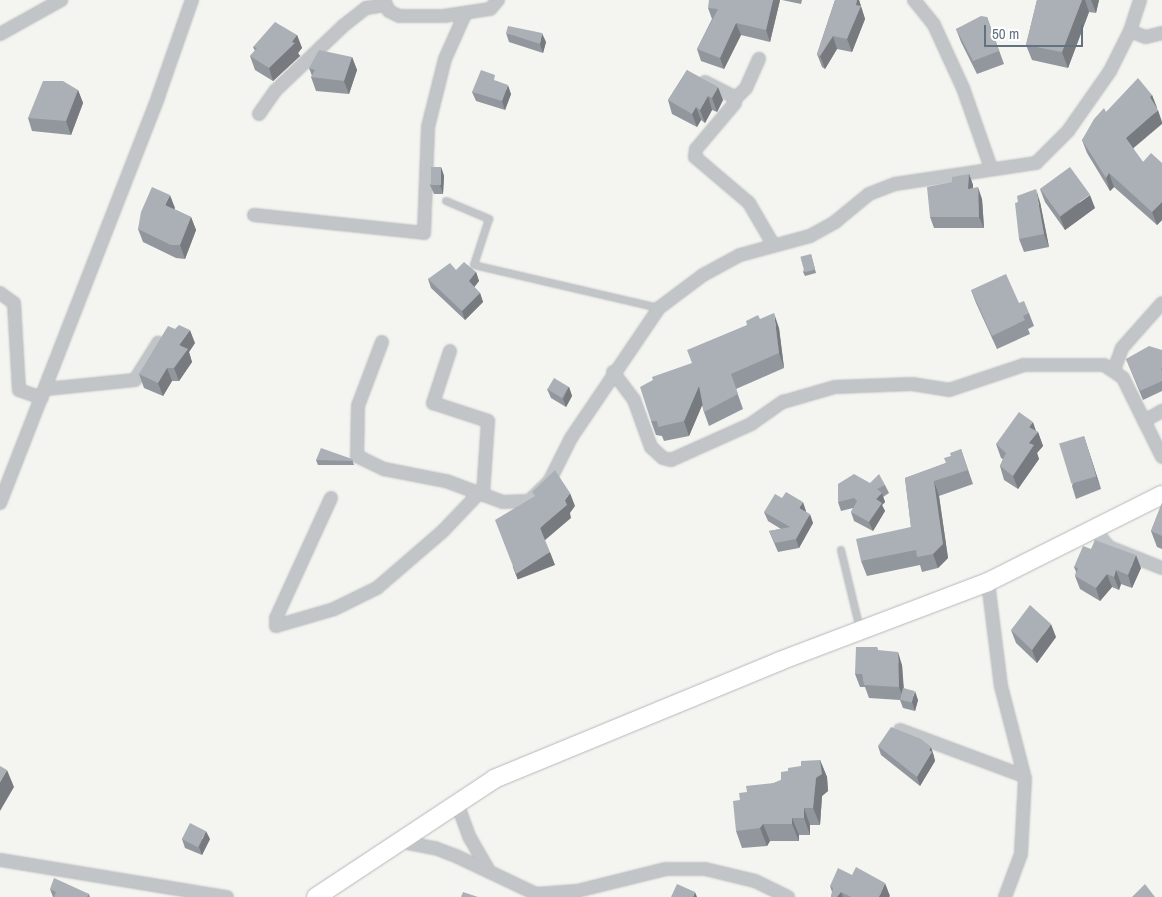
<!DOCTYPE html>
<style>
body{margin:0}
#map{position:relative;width:1162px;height:897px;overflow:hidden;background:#f4f4f0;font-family:"Archivo Narrow",sans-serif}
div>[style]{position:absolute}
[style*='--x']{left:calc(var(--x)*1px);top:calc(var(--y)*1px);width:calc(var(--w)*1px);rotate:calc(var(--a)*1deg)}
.roads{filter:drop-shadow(0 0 1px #b4b8bc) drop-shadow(0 0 1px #b4b8bc)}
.lane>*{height:6px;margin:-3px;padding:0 3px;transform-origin:3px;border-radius:3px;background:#c1c5c8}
.street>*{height:12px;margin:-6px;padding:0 6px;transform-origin:6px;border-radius:6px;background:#c1c5c8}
.secondary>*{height:18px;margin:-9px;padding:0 9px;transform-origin:9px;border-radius:9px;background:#fff}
.wall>*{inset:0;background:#92979d}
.shaded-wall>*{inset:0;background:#777b7f;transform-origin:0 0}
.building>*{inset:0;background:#aab0b6;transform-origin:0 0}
span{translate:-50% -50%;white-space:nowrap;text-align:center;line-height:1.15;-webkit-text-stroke:5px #fff;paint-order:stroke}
.scale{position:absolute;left:984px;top:25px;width:99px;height:22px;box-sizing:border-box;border:2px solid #637281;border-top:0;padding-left:6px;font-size:15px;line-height:18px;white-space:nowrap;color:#637281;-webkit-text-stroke:4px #fff;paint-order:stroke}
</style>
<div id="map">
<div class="roads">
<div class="lane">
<div style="--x:446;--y:201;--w:47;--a:22.7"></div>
<div style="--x:489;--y:219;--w:48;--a:108.1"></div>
<div style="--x:474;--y:265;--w:190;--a:13.1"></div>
<div style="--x:841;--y:550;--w:81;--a:76.5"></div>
</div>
<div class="street">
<div style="--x:384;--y:0;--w:12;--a:66"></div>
<div style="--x:389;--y:11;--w:11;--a:27"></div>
<div style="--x:399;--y:16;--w:45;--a:0"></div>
<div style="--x:444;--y:16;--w:47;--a:-8.7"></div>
<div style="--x:490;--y:9;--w:12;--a:-48"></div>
<div style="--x:914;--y:0;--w:32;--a:51"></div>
<div style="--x:934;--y:25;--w:69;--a:65.3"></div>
<div style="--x:963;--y:88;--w:85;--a:70.7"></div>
<div style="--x:1130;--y:31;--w:17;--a:21"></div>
<div style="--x:1146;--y:37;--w:16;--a:-14"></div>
<div style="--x:0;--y:34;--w:70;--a:-29.1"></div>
<div style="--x:705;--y:82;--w:31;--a:27"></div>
<div style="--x:733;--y:96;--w:7;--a:74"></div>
<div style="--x:735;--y:103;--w:60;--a:130.3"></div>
<div style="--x:696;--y:149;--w:8;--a:97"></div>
<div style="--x:695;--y:157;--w:71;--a:40.4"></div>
<div style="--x:749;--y:203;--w:48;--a:59.7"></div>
<div style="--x:735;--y:99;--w:16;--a:-45"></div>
<div style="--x:746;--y:88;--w:32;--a:-66"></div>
<div style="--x:259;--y:114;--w:28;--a:-55"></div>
<div style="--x:275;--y:91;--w:94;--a:-43.7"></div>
<div style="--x:343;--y:26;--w:29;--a:-38"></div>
<div style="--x:366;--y:8;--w:19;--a:-9"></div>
<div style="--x:254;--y:215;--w:171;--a:6"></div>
<div style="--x:424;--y:233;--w:106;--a:-87.8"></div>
<div style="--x:428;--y:127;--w:70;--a:-76"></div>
<div style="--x:445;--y:59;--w:49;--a:-66"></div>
<div style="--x:0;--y:293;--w:17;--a:36"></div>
<div style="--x:14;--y:303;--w:87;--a:86.7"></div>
<div style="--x:19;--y:390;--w:24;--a:19"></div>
<div style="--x:382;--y:342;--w:68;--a:110.6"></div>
<div style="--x:358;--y:406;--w:50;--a:91.1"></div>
<div style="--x:357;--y:456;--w:30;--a:26"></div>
<div style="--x:384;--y:469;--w:63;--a:11"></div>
<div style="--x:446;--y:481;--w:61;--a:20.2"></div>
<div style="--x:503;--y:502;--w:26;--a:-2"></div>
<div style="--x:529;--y:501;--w:28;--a:-44"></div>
<div style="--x:549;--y:482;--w:49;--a:-63.4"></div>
<div style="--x:571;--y:438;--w:157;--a:-55.9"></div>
<div style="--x:659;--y:308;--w:55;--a:-36.9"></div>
<div style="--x:703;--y:275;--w:42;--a:-28.4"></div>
<div style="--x:740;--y:255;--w:73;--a:-15.2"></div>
<div style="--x:810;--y:236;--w:29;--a:-29"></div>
<div style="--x:835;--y:222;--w:44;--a:-39.5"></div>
<div style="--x:869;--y:194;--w:28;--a:-21"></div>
<div style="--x:895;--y:184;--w:143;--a:-8.5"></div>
<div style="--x:1036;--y:163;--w:45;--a:-45"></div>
<div style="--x:1068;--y:131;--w:73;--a:-55"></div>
<div style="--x:1110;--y:71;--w:45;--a:-63.4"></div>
<div style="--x:1130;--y:31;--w:33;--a:-72"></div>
<div style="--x:450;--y:351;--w:55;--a:108.1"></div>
<div style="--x:433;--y:403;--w:58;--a:18.1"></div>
<div style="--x:488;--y:421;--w:73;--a:93.9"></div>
<div style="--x:1114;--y:370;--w:23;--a:-70"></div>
<div style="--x:1122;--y:348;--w:60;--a:-48.4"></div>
<div style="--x:613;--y:372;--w:35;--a:53"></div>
<div style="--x:634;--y:400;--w:50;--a:70.1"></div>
<div style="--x:651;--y:447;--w:16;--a:43"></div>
<div style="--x:663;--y:458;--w:8;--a:14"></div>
<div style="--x:671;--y:460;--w:88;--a:-24.2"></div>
<div style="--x:751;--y:424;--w:39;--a:-35"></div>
<div style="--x:783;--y:402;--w:54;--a:-16.1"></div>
<div style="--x:835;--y:387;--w:77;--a:-2.2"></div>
<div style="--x:912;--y:384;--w:37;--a:9"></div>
<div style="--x:949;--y:390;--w:79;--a:-18.4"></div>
<div style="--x:1024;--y:365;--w:80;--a:0"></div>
<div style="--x:1104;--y:365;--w:23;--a:34"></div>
<div style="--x:1123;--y:378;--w:88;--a:63.7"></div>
<div style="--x:46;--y:389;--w:89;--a:-5.8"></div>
<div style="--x:135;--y:380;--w:44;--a:-58.1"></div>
<div style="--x:1144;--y:421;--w:21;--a:-29"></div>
<div style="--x:331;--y:498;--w:132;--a:114.6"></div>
<div style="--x:276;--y:618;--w:8;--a:90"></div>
<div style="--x:276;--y:626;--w:60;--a:-16.3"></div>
<div style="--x:334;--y:609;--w:48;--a:-26"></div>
<div style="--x:377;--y:588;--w:87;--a:-40.8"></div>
<div style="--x:443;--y:531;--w:52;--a:-46.5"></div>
<div style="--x:0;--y:503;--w:436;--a:-68.7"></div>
<div style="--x:158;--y:97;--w:103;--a:-70.7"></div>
<div style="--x:1093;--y:528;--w:25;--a:50"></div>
<div style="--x:1109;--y:547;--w:57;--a:21.6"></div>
<div style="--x:988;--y:582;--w:105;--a:82.9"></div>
<div style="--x:1001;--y:686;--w:96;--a:75.5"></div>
<div style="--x:1025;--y:779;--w:75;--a:93.1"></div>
<div style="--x:1021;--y:854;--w:46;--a:110.4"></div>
<div style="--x:900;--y:730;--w:132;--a:20.4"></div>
<div style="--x:457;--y:803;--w:37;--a:70"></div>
<div style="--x:470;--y:838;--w:39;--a:60"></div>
<div style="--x:403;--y:842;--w:33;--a:11"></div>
<div style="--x:435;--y:848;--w:22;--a:21"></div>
<div style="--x:456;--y:856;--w:89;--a:25.4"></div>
<div style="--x:536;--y:894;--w:41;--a:-4.2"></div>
<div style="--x:577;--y:891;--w:92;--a:-13.9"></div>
<div style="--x:666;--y:869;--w:39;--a:0"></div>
<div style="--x:705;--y:869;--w:51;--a:13.5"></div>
<div style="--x:755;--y:881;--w:37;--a:26"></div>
<div style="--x:0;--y:860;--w:230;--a:9.3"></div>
</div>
<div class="secondary">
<div style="--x:316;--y:897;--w:214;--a:-33.5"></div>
<div style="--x:494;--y:779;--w:309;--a:-22.4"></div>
<div style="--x:780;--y:661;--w:222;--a:-20.8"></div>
<div style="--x:988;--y:582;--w:195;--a:-26.6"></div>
</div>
</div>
<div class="wall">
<div style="clip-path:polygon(780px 0,770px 42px,741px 35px,724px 69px,701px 61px,697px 49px,712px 19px,708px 8px)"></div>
<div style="clip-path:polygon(782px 0,802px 0,801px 4px)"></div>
<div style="clip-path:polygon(835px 0,859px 0,865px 19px,852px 52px,837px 49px,825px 69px,822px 67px,817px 54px)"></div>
<div style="clip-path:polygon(1037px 0,1099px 0,1096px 13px,1089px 12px,1068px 68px,1032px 60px,1026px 45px)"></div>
<div style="clip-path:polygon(987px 17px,1004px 64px,977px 74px,961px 42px,956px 29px)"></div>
<div style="clip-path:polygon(506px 33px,546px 42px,543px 53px,509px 42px)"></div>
<div style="clip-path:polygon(297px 35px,302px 48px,298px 53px,300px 56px,273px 81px,255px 70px,250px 56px,255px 51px,253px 47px)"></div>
<div style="clip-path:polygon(352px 57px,357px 70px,349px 94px,316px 91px,311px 77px,312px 76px,309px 68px)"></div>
<div style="clip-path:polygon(687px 70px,723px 100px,717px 112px,712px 110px,705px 123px,701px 120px,697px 127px,672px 114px,668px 100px)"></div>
<div style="clip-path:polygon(497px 81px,511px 94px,505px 110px,476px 101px,472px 92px)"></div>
<div style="clip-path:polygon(78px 90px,83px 103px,71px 135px,32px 131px,28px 118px)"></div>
<div style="clip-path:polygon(1152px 95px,1157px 108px,1133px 149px,1143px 162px,1162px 163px,1162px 220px,1157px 225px,1114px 187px,1110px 191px,1087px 153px,1082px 140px,1106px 112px)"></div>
<div style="clip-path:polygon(441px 167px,444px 176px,443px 194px,434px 194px,430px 185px)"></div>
<div style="clip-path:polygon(969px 174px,973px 185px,973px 188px,982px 199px,984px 228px,934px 228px,930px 217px,952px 182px)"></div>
<div style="clip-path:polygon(1040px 189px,1095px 208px,1065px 230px,1045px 202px)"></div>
<div style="clip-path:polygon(1040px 202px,1049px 247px,1024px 252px,1019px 239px)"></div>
<div style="clip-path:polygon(175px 208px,174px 209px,191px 217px,196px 230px,185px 259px,176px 258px,143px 242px,138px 229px)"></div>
<div style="clip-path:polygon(811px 254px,816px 273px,805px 276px,803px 272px)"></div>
<div style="clip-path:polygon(456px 270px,476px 272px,479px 281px,474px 287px,480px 293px,483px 302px,465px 320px,431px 288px,428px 279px)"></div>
<div style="clip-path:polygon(971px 290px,1029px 313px,1034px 326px,1028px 329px,1030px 334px,997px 349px,976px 303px)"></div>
<div style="clip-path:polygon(760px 319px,779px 328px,784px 368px,736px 389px,743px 409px,709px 426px,704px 412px,702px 405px,689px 436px,664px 441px,662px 436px,656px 435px,651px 421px,692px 363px)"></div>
<div style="clip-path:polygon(195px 343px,189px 352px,192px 362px,179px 381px,172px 381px,163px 396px,144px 388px,139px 374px)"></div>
<div style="clip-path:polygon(1162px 350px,1162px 391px,1143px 400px,1126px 359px)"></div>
<div style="clip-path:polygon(569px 387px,572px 396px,566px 407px,551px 398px,547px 389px)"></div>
<div style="clip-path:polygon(1036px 431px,1038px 432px,1043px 446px,1037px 453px,1039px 459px,1018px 489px,1004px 480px,1000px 466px,1003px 459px,1001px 458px,996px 444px)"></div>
<div style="clip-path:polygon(1084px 436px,1101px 489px,1076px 499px,1072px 486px)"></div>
<div style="clip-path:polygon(961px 449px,973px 484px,939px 496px,948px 558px,938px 568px,922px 572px,920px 565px,867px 576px,861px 561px,911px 527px,905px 478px,946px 463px,951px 456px)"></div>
<div style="clip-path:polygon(352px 459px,354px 465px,318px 465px,316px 460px)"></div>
<div style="clip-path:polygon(870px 483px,885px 485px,889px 493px,883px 497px,885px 502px,882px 505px,885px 511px,873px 531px,854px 521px,851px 512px,853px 508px,841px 511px,838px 502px)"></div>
<div style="clip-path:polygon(1162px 503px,1162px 549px,1157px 547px,1151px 531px)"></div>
<div style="clip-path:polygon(806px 511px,806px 512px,813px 523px,799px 548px,778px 552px,769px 531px,781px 529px,768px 521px,764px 512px)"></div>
<div style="clip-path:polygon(1074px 567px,1141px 568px,1132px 588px,1121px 584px,1119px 590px,1112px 587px,1100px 601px,1080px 589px,1075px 576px,1076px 572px)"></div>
<div style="clip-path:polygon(1011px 630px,1056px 637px,1037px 663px,1016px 643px)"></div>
<div style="clip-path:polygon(877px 647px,878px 651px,902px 665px,904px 688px,918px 700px,915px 711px,903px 708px,900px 700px,869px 698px,865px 687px,860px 687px,855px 674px)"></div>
<div style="clip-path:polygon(878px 746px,934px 756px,934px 757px,935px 761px,920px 786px,881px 755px)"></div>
<div style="clip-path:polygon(820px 760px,827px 777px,828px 791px,822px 796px,820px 825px,810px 825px,810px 835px,799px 835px,799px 841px,770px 841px,767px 846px,742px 848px,736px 831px,740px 800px,747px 792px,774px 783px,781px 780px,788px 771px)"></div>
<div style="clip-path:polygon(182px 839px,210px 839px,202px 855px,185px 848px)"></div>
<div style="clip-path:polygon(830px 886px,890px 896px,889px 897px,831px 897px,832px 892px)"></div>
<div style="clip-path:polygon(50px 889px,89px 894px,90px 897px,53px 897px)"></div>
</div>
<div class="shaded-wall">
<div style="clip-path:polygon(773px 0,780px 0,770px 42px,766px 30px)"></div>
<div style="clip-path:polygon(857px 0,859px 0,865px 19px,852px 52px,847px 39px)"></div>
<div style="clip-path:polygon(1082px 0,1085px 0,1089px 12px,1068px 68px,1062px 52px)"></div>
<div style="clip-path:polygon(1091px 0,1099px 0,1096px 13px)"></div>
<div style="clip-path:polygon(736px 23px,741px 35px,724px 69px,720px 58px)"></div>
<div style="clip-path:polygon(542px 33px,546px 42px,543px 53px,540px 44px)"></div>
<div style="clip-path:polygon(297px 35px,302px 48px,298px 53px,300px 56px,273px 81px,269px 68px)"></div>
<div style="clip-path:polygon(833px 36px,837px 49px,825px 69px,820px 56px)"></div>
<div style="clip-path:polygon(352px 57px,357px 70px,349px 94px,344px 81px)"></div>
<div style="clip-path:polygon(508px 85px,511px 94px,505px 110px,502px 101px)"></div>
<div style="clip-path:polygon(718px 87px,723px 100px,717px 112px,712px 98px)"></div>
<div style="clip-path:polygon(78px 90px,83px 103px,71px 135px,66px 121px)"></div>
<div style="clip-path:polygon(1152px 95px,1157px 108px,1155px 110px,1150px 97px)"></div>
<div style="clip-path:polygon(708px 96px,712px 110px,705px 123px,700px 110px)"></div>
<div style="clip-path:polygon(696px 107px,701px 120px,697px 127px,692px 114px)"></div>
<div style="clip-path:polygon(1158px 110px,1162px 122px,1162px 124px,1130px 151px,1126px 138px)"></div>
<div style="clip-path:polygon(441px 167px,444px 176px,443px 194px,440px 185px)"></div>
<div style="clip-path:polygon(1109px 173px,1114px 187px,1110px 191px,1106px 178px)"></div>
<div style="clip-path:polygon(969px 174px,973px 185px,972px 201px,968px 189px)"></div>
<div style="clip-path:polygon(978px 187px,982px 199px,984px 228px,979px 217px)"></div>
<div style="clip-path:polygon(1036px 189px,1040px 202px,1049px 247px,1044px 234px)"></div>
<div style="clip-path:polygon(170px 195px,175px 208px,170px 218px,165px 205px)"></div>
<div style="clip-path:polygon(1090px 195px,1095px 208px,1065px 230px,1060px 217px)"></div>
<div style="clip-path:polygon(1162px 202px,1162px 220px,1157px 225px,1152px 212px)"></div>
<div style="clip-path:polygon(191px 217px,196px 230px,185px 259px,180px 245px)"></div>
<div style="clip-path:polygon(476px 272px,479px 281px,472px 290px,469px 281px)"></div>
<div style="clip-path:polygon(480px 293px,483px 302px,465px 320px,462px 311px)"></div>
<div style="clip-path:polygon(774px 313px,779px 328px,784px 368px,779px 353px)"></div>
<div style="clip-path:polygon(190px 330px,195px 343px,189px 352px,192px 362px,179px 381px,174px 368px,179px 345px)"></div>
<div style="clip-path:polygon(167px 368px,172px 381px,163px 396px,158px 383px)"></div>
<div style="clip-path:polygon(699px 386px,704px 401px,689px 436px,684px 421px)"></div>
<div style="clip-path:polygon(569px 387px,572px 396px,566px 407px,563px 399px)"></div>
<div style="clip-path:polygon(1033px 422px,1037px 434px,1038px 432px,1043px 446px,1037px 453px,1039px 459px,1018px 489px,1013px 476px,1029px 443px,1029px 427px)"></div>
<div style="clip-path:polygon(1084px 436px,1088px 449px,1101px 489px,1096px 476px)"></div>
<div style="clip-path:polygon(934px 481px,939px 496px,948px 558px,938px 568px,933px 554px)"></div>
<div style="clip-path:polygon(570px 493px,575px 506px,570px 513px,571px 518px,544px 541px,540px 528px,565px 500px)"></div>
<div style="clip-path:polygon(882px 493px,885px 502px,882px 505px,885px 511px,873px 531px,869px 522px,876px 499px)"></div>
<div style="clip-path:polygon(803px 502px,806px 511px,803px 517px,799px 508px)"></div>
<div style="clip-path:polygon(810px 514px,813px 523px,799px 548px,796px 539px)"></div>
<div style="left:550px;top:552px;width:14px;height:40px;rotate:69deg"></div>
<div style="clip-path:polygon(1136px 555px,1141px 568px,1132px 588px,1128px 575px)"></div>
<div style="clip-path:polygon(1116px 570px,1121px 584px,1119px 590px,1114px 577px)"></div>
<div style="clip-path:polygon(1107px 574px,1112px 587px,1100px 601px,1096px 588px)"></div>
<div style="clip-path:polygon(1051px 624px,1056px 637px,1037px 663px,1032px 650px)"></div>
<div style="clip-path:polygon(898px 652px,902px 665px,904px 700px,899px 687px)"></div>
<div style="clip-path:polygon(915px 691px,918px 700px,915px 711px,912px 702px)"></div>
<div style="clip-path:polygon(931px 747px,934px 756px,934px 757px,935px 761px,920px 786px,917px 777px,929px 750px)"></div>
<div style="clip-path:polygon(820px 760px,827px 777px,828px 791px,822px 796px,820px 825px,813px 808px,816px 778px)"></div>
<div style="clip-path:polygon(7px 770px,14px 787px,0 811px,0 782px)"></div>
<div style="clip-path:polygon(804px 808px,810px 825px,810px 835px,804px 818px)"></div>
<div style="clip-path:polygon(792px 818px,799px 835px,799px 841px,792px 824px)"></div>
<div style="clip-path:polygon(763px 824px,770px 841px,767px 846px,760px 828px)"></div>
<div style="clip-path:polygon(206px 831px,210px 839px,202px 855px,199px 847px)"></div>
<div style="clip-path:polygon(885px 883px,890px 896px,889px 897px,879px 897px)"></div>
<div style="clip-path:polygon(695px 892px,697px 897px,693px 897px)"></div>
<div style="clip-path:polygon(841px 892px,843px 897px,837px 897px)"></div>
</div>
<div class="building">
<div style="clip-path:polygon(709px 0,773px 0,766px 30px,736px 23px,720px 58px,697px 49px,718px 9px,708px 8px)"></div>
<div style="clip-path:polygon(835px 0,857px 0,856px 5px,861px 6px,847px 39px,833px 36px,820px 56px,817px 54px)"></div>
<div style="clip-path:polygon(1037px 0,1082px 0,1062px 52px,1026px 45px)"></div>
<div style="clip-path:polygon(981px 16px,987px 17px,999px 51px,973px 61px,956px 29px)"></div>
<div style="clip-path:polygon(275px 22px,297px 35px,292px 42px,295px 43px,269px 68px,250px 56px,257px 48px,253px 47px)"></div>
<div style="clip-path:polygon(508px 26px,542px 33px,540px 44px,506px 33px)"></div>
<div style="clip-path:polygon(319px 50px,352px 57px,344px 81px,311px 77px,315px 70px,309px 68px)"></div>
<div style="clip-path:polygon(481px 70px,495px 75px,494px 80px,508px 85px,502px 101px,472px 92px)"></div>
<div style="clip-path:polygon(687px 70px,718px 87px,712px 98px,708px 96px,700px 110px,696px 107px,692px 114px,668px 100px)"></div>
<div style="clip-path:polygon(1138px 78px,1152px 95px,1150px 97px,1158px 110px,1126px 138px,1143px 162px,1151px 153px,1162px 163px,1162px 202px,1152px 212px,1109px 173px,1106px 178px,1082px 140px,1094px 119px,1104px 108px,1106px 112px)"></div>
<div style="clip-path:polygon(43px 81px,63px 81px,78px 90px,66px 121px,28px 118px)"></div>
<div style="left:431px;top:167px;width:10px;height:18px"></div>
<div style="left:1070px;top:167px;width:34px;height:37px;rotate:54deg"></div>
<div style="clip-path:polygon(969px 174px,968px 189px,978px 187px,979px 217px,930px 217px,927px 187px,952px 182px,952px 177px)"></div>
<div style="clip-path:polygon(152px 187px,170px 195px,165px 205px,191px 217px,180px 245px,171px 245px,138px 229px,141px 212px)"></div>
<div style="clip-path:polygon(1036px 189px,1044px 234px,1019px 239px,1015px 203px,1018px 202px,1017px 196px)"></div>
<div style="left:811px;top:254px;width:16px;height:11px;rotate:75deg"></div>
<div style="clip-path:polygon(464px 262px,476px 272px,469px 281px,480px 293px,462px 311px,428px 279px,450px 263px,456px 270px)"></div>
<div style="clip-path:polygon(1006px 274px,1019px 303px,1024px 301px,1029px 313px,1023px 316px,1025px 320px,992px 336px,971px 290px)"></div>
<div style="clip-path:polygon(774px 313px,779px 353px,731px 374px,738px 394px,704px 412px,699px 386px,684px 421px,658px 427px,657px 421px,651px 421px,640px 387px,653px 380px,652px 377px,692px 363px,687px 350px,747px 325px,746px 321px,758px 315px,760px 319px)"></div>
<div style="clip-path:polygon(179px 325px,190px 330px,179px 345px,188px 349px,174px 368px,167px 368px,158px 383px,139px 374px,168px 326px,175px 329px)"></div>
<div style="clip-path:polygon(1149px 346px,1162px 350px,1162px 368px,1161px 369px,1162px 371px,1162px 381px,1140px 391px,1126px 359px)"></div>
<div style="left:554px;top:378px;width:17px;height:13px;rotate:31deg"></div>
<div style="clip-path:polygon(1019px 412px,1033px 422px,1029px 427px,1038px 432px,1029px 443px,1034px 445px,1013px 476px,1000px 466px,1006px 453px,996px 444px)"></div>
<div style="left:1084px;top:436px;width:42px;height:26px;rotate:73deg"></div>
<div style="clip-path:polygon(321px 448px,352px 459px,352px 461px,316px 460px)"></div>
<div style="clip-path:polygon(961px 449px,968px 470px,934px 481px,943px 544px,933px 554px,917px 557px,916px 550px,861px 561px,856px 539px,911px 527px,905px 478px,946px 463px,944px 458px,951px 456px,950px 453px)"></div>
<div style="clip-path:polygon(555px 470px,570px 493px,565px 500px,567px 505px,540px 528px,550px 552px,516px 574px,495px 520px,535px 496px,532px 492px)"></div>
<div style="clip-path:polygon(854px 474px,870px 483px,879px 474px,885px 485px,877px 489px,882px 493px,876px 499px,882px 503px,869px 522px,851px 512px,857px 501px,854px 498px,838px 502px,838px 484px)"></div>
<div style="clip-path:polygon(786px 492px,803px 502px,799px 508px,810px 514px,796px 539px,775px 543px,769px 531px,790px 527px,764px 512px,775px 494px,782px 498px)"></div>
<div style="clip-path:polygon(1162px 503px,1162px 536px,1151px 531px)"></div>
<div style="clip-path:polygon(1095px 540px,1136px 555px,1128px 575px,1116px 570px,1114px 577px,1107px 574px,1096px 588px,1075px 576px,1078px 568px,1074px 567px,1083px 546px,1091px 549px)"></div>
<div style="clip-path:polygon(1030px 605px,1051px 624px,1032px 650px,1011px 630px)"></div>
<div style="clip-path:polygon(856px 647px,877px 647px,878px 650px,898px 652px,899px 687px,864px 685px,862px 674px,855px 674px)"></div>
<div style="left:903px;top:688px;width:12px;height:12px;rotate:14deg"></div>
<div style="clip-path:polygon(891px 727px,921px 739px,931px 747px,929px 750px,932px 752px,917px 777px,878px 746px)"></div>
<div style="clip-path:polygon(820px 760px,822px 774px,816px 778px,813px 808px,804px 808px,804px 818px,792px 818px,792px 824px,763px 824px,760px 828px,736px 831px,733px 801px,740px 800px,739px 793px,747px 792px,746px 786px,774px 783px,781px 780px,781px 772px,788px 771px,788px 768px,801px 766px,801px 761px)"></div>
<div style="clip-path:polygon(0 766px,7px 770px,0 782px)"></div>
<div style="left:190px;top:823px;width:18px;height:18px;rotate:27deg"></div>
<div style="clip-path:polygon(856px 867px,885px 883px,879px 897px,851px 897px,841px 892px,837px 897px,831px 897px,833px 888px,830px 886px,838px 868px,852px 875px)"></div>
<div style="clip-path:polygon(54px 878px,89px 894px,87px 897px,54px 897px,56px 892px,50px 889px)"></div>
<div style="clip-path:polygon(677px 884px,695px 892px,693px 897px,671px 897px)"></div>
<div style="clip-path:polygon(1145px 884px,1155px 897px,1132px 897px)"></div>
<div style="clip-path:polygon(463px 892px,478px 897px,461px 897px)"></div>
</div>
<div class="scale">50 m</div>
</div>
